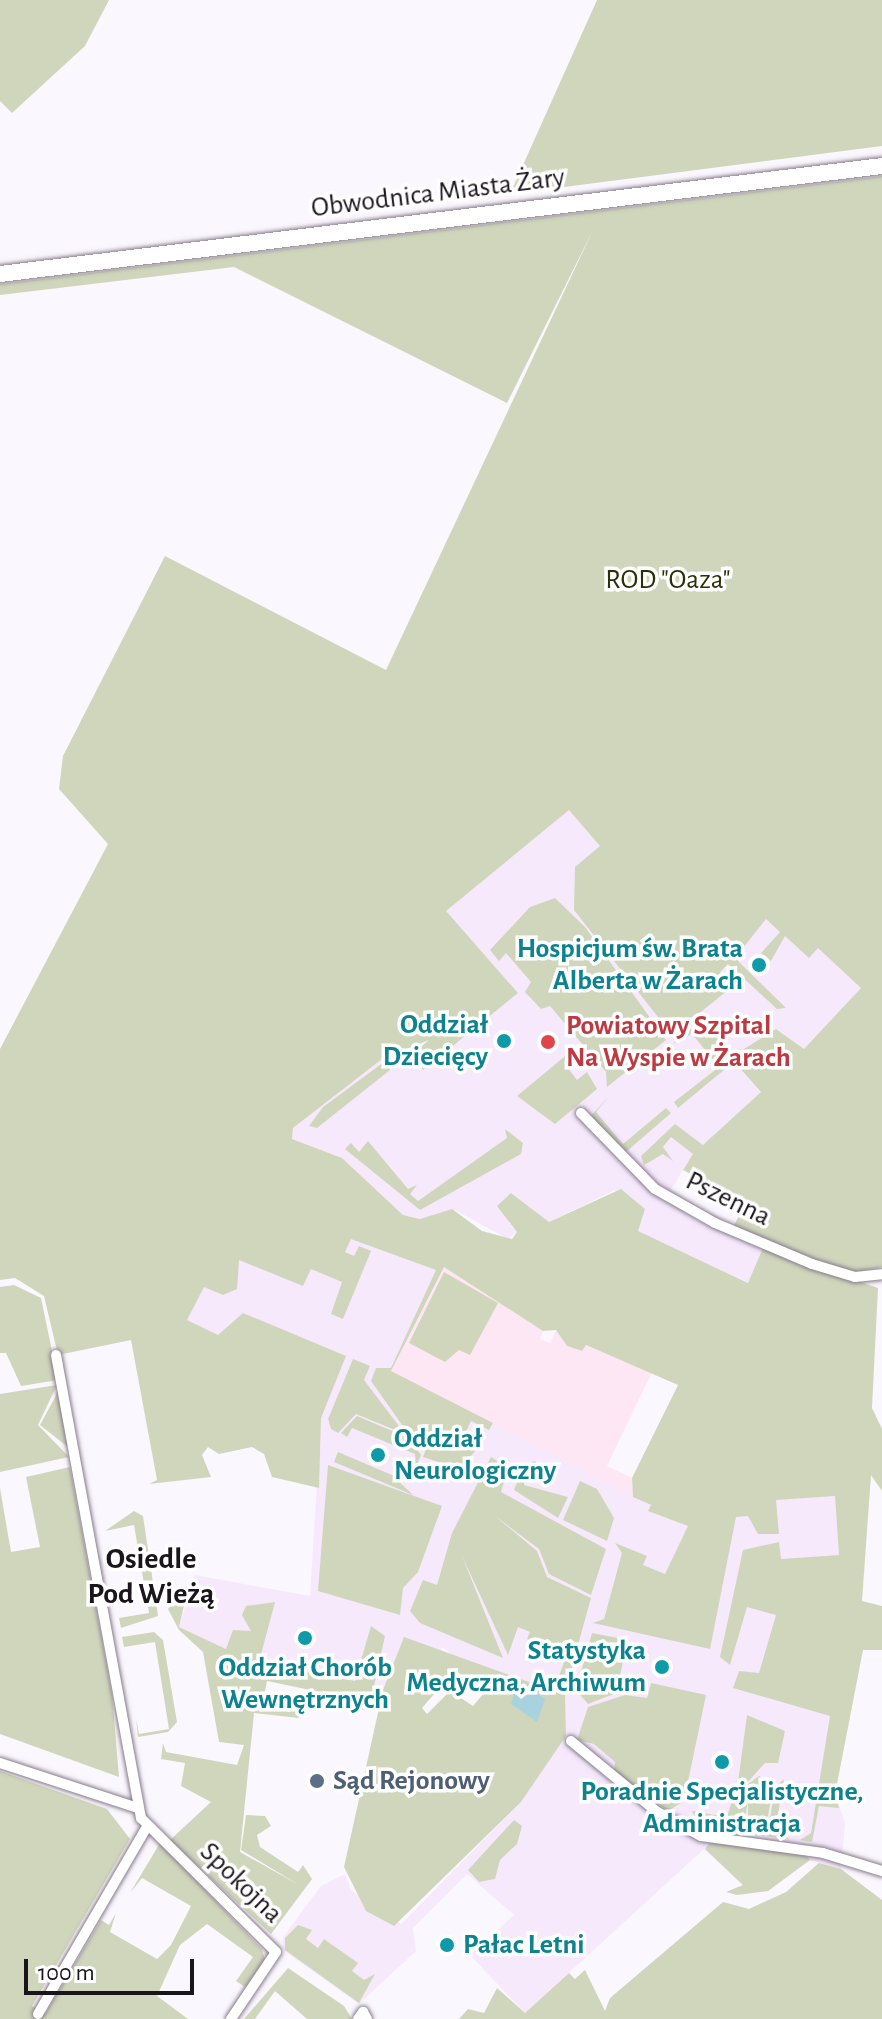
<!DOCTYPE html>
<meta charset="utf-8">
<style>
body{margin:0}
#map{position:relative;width:882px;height:2019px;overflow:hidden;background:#fbf7fe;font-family:"Alegreya Sans",sans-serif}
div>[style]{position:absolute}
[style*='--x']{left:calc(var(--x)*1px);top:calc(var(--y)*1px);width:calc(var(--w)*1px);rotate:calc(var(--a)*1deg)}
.commercial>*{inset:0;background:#fee7f4}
.built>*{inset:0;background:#f6e9fc}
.green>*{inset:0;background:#d0d6bc}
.water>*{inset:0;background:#a7d2de}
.roads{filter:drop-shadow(0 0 2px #867c8b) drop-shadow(0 0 2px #867c8b)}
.minor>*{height:10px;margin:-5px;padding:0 5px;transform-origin:5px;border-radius:5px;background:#fff}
.primary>*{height:16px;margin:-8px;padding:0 8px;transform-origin:8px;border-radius:8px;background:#fff}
.dots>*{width:22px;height:22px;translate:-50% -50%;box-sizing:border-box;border:4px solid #fff;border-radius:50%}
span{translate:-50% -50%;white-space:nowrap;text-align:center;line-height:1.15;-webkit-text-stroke:7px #fff;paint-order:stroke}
.street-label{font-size:28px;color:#19151b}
.park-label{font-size:28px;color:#2a3106}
.culture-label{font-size:28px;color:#0d838f;font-weight:700}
.right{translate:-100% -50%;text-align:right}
.left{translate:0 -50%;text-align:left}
.health-label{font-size:28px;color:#be3a42;font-weight:700}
.service-label{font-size:28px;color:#4e5e75;font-weight:700}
.neighbourhood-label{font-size:30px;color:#19151b;font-weight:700}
.scale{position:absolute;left:24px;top:1959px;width:170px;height:36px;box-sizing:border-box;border:4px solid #19151b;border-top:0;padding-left:10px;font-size:24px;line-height:28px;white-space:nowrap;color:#19151b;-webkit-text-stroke:6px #fff;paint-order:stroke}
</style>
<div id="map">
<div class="commercial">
<div style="clip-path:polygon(444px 1267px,527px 1315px,543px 1331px,540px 1339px,550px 1343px,556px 1330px,567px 1346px,582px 1351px,585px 1345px,652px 1372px,607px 1466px,632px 1478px,633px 1497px,391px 1372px)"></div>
</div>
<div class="built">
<div style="clip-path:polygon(582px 799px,879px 969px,804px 1050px,777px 1029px,747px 1052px,739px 1067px,762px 1091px,688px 1161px,670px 1192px,755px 1237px,754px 1245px,763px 1248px,749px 1283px,637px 1231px,615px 1190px,549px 1222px,511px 1193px,509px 1223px,517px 1232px,508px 1239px,455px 1210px,420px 1219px,403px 1215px,342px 1158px,292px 1139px,293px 1128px,346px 1084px,382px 1059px,423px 1044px,502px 981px,445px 911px)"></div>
<div style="clip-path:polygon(279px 1217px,444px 1267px,391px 1372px,650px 1505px,871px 1473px,852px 1707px,835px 1794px,845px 1823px,841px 1869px,806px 1859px,749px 1891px,704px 1849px,525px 2013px,470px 1955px,514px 1915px,467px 1874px,413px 1928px,416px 1951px,359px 2004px,283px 1950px,283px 1937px,321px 1886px,345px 1874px,351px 1890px,401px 1924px,521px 1802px,566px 1736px,442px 1647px,422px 1700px,259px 1662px,251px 1745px,226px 1649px,179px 1627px,195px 1575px,310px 1596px,321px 1418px,222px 1374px,175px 1305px)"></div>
</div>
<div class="green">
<div style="clip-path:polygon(0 0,109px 0,85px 46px,12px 113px,0 101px)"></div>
<div style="clip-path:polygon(597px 0,882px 0,882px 146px,510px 194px)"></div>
<div style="clip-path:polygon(882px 176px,882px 1267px,856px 1272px,813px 1261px,733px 1227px,745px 1204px,683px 1170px,693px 1154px,671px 1137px,663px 1147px,673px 1161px,663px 1154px,644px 1165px,641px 1156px,675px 1124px,703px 1145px,761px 1092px,739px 1067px,742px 1055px,678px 1108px,674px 1102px,719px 1067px,692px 1034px,672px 1044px,690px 1029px,711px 1027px,736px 1054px,776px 1029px,804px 1049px,861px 988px,818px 948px,809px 958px,785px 936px,771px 961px,761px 953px,780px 932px,766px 919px,735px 958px,786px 1008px,777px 1009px,728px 964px,720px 972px,732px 987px,672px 1035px,574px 910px,575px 867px,600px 846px,569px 810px,446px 911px,518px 993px,423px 1070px,413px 1054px,429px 1040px,382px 1059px,293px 1128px,292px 1139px,342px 1158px,403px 1215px,420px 1219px,452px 1209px,482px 1231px,512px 1239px,517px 1232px,497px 1206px,511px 1193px,549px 1222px,621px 1189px,645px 1209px,638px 1231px,748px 1283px,763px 1248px,878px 1288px,872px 1408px,882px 1429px,882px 1491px,871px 1475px,862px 1601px,882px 1606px,882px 1650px,863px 1650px,835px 1794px,839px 1808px,819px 1806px,812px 1842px,800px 1840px,811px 1833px,830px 1716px,733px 1688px,739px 1671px,759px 1673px,776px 1615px,747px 1607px,730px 1665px,720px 1657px,743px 1550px,779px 1542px,781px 1559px,839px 1555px,835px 1496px,776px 1500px,779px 1534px,758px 1534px,748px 1516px,736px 1517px,710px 1649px,593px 1623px,604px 1619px,622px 1553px,615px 1543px,647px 1556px,643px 1565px,665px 1574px,688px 1526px,648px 1511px,651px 1505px,633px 1497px,632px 1478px,678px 1385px,586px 1345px,582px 1351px,567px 1346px,556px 1330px,543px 1331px,444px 1267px,391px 1371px,493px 1423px,489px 1430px,471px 1421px,466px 1432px,476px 1450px,460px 1469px,423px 1457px,428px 1444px,410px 1436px,371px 1381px,376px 1368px,391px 1368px,436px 1270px,351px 1239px,345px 1252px,354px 1256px,359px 1246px,371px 1251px,343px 1319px,331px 1314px,342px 1282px,311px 1269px,303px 1286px,239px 1260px,237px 1289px,223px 1295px,204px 1287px,187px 1320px,218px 1335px,243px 1313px,346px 1356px,321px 1418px,319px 1488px,272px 1477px,264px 1454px,252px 1447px,219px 1454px,208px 1447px,202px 1455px,211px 1477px,149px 1484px,157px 1480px,131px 1340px,58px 1355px,44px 1296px,15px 1278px,0 1280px,0 1049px,108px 844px,59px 789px,63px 756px,165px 556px,386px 670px,594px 228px,507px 403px,234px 267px,0 295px,0 284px)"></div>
<div style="clip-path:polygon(555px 898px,585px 927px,666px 1040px,607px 1087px,606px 1072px,550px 1006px,541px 1009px,525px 992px,531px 982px,506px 953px,499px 961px,490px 950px,530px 907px)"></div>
<div style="clip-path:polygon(570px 1052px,564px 1063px,577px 1080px,587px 1072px,597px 1089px,555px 1124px,517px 1096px)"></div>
<div style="clip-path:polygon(388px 1059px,390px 1070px,317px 1128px,309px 1126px,323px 1107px)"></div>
<div style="clip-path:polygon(610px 1095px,596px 1112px,623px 1144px,666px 1108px,671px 1113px,626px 1152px,591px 1116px)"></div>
<div style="clip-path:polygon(505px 1129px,523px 1143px,521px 1154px,420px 1210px,345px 1149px,351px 1143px,359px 1152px,368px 1141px,408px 1189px,417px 1185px,410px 1194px,418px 1201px,507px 1138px)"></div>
<div style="clip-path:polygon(444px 1272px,498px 1303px,470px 1355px,459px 1350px,445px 1362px,409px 1343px)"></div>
<div style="clip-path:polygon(14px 1285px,41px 1298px,58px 1380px,21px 1386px,6px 1353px,0 1353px,0 1287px)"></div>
<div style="clip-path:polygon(353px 1359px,370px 1366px,364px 1380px,405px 1434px,356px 1414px,338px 1433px,331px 1429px,328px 1419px)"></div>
<div style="clip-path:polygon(57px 1385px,38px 1425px,69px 1457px,0 1472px,0 1394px)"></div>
<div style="clip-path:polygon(60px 1388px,69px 1448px,40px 1425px)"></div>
<div style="clip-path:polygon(357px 1416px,409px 1438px,421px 1455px,416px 1467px,415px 1454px,352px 1428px,347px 1437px,341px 1433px)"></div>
<div style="clip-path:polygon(338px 1452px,392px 1475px,413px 1495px,334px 1462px)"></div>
<div style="clip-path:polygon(491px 1457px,508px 1468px,501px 1492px,606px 1549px,591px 1595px,549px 1574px,539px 1549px,495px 1516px,537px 1551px,547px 1577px,591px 1598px,568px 1681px,559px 1676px,567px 1654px,527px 1639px,530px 1632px,518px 1627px,508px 1655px,462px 1556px,503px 1658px,420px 1623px,410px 1611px,423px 1580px,437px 1585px,452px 1533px)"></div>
<div style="clip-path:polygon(535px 1461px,543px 1468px,525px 1469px,524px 1485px,568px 1497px,558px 1518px,514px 1490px,524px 1465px)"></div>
<div style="clip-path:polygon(328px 1465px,442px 1506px,418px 1572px,403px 1588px,400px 1615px,318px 1591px)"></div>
<div style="clip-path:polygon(70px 1467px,112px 1694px,119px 1777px,0 1734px,0 1488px,11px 1552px,40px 1547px,26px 1477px)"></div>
<div style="clip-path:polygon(580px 1481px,597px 1489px,614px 1518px,607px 1541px,563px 1520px)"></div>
<div style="clip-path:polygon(134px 1511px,143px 1516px,158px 1616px,121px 1628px,119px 1618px,149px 1613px,134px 1525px,105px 1531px)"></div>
<div style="clip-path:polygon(188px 1588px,179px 1627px,226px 1649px,233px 1630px,251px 1631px,242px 1615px,246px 1606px,275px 1602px,259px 1662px,355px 1681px,371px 1626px,385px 1636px,369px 1709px,361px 1710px,363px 1701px,267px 1681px,262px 1706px,290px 1712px,293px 1703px,299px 1718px,254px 1713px,240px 1852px,299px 1885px,241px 1850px,246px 1815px,265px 1816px,271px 1826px,257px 1835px,260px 1847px,298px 1872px,303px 1865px,312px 1879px,271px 1934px,170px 1840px,211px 1802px,181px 1786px,185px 1763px,161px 1759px,163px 1743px,166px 1752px,237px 1765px,244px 1745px,219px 1742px,203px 1652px,179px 1630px,168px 1609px)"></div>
<div style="clip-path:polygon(154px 1632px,163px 1640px,177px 1722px,168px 1732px,138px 1737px,136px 1718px,139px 1734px,169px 1729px,155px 1642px,124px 1647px,122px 1637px)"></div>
<div style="clip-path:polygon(592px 1633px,628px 1640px,616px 1693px,588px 1704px,576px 1690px)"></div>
<div style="clip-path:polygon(evenodd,404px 1637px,565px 1695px,566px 1736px,521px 1802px,394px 1926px,366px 1911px,344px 1867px,383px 1690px,404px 1637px,455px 1670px,484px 1693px,473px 1706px,450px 1691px,427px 1714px,422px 1708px,455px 1670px)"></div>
<div style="clip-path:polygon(651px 1683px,706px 1695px,684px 1801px,668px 1811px,614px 1771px,615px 1762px,594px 1744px,577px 1740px,588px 1707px,625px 1695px,647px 1698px)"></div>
<div style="clip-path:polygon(747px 1715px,785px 1731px,778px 1763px,765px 1763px,746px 1784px,738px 1782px)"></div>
<div style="clip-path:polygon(0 1771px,107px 1809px,130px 1839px,32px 2006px,45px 2014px,101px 1920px,109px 1925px,116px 1913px,110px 1932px,157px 1959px,171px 1945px,191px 1906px,142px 1878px,130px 1893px,160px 1843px,262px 1949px,265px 1960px,245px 1987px,236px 1981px,253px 1957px,207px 1924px,180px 1945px,157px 1996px,188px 2019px,0 2019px)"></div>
<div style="clip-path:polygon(759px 1776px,773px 1787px,767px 1822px,748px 1819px,748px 1784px)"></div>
<div style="clip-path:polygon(784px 1779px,776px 1825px,789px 1839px,746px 1834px,748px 1822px,769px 1825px,775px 1787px)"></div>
<div style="clip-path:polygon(735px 1791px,749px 1793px,743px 1834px,727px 1825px,724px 1833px,710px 1830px,695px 1817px,692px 1811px,727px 1817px)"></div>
<div style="clip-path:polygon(514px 1820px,522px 1826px,517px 1844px,500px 1860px,495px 1879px,479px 1882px,468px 1870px)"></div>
<div style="clip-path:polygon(710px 1842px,806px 1855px,810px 1860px,768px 1891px,737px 1895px,726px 1892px,743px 1885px,705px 1849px)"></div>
<div style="clip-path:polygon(819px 1863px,841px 1869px,882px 1900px,882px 2019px,459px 2019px,468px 2009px,484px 2013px,497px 1988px,525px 2013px,569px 1973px,575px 1979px,585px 1970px,605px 2011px,610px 1998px,723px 1902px,749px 1909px,786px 1892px)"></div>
<div style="clip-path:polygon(298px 1925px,312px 1930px,306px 1939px,318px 1948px,324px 1939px,358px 1963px,352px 1971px,364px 1980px,375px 1974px,359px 2003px,285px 1950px,285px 1938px)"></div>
<div style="clip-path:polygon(288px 1968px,344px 2006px,352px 2019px,307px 2019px,275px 1991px,255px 2019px,244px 2019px)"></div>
</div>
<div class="water">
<div style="clip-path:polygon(527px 1686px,545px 1699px,537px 1722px,511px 1704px,516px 1688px)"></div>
</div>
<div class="roads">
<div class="minor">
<div style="--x:581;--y:1113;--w:106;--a:45.8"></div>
<div style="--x:655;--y:1189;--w:69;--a:29.5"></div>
<div style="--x:715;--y:1223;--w:105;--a:22.9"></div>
<div style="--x:812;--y:1264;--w:45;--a:16.8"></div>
<div style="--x:855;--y:1277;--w:27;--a:-6"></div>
<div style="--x:56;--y:1355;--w:471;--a:79.6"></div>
<div style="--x:141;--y:1818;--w:190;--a:44.8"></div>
<div style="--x:276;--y:1952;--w:81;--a:123.9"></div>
<div style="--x:571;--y:1741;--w:110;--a:39.5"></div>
<div style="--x:656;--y:1811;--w:51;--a:29.1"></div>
<div style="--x:701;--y:1836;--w:123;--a:7.9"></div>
<div style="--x:823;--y:1853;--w:62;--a:17"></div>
<div style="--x:0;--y:1763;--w:145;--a:18.1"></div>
<div style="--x:38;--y:2014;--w:216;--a:-59.8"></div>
<div style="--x:358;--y:2019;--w:9;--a:-54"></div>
<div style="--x:363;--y:2012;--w:8;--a:60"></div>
</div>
<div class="primary">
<div style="--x:0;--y:274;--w:889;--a:-6.98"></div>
</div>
</div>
<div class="dots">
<div style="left:759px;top:965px;background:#0f9aa8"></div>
<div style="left:504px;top:1041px;background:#0f9aa8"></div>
<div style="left:548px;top:1042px;background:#e0444e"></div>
<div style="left:378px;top:1455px;background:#0f9aa8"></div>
<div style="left:305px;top:1638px;background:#0f9aa8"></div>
<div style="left:662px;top:1667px;background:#0f9aa8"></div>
<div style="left:722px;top:1762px;background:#0f9aa8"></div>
<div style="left:317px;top:1781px;background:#5c6f8a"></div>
<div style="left:447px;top:1945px;background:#0f9aa8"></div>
</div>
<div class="street-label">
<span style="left:438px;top:193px;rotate:-7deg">Obwodnica Miasta Żary</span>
<span style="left:728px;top:1199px;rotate:26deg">Pszenna</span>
<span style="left:241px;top:1883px;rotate:44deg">Spokojna</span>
</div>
<div class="park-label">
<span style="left:668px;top:580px">ROD "Oaza"</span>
</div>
<div class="culture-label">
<span class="right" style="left:743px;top:965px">Hospicjum św. Brata<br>Alberta w Żarach</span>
<span class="right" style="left:488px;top:1041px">Oddział<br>Dziecięcy</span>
<span class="left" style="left:394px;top:1455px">Oddział<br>Neurologiczny</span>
<span class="right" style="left:646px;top:1667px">Statystyka<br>Medyczna, Archiwum</span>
<span style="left:305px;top:1684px">Oddział Chorób<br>Wewnętrznych</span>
<span style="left:722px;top:1808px">Poradnie Specjalistyczne,<br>Administracja</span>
<span class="left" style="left:463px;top:1945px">Pałac Letni</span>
</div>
<div class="health-label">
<span class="left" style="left:566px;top:1042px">Powiatowy Szpital<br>Na Wyspie w Żarach</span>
</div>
<div class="service-label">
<span class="left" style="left:333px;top:1781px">Sąd Rejonowy</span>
</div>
<div class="neighbourhood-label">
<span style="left:151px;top:1576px">Osiedle<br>Pod Wieżą</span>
</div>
<div class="scale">100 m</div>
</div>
